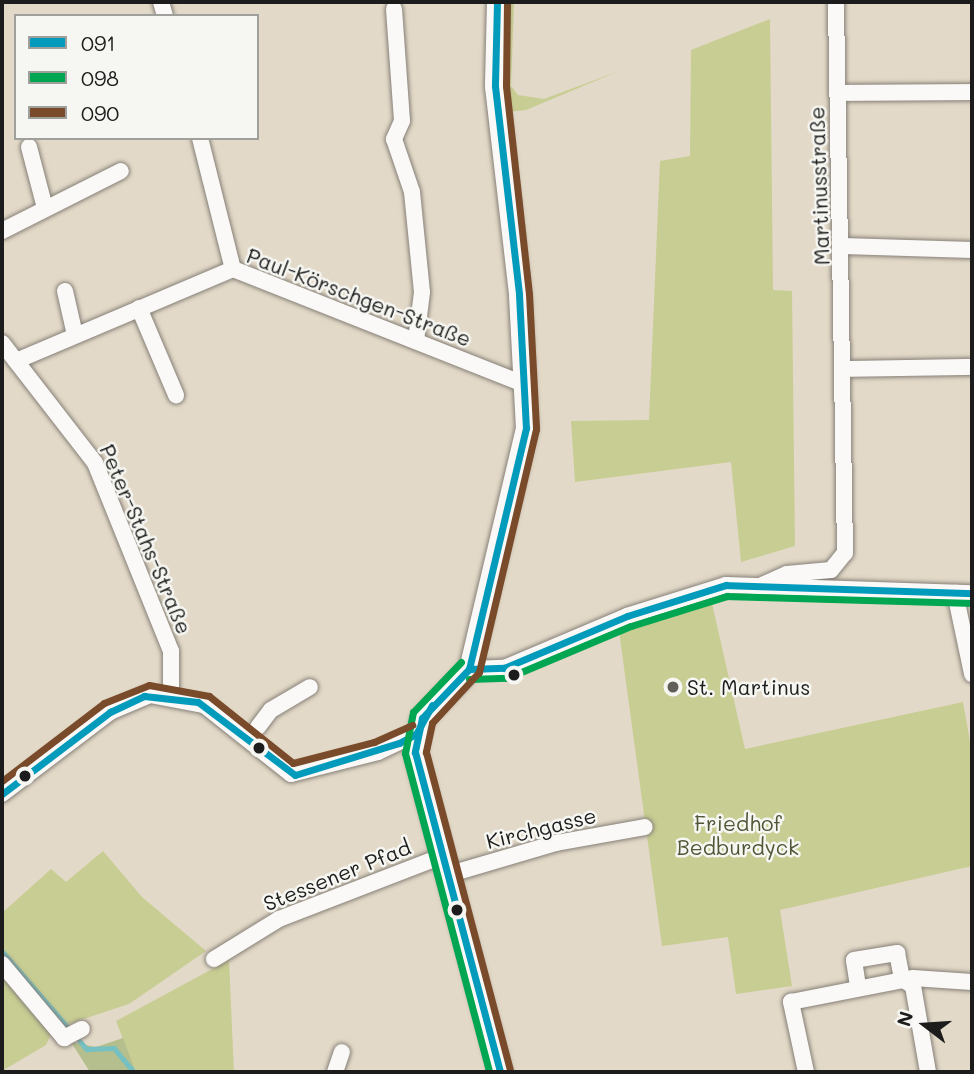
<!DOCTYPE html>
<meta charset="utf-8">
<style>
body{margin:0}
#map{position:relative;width:974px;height:1074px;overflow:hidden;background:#e3d9c8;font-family:Mali,sans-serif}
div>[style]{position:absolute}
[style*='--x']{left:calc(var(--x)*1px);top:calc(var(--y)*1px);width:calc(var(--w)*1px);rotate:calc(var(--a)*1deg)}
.green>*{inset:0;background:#c8cd93}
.forest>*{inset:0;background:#b4bf8d}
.stream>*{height:4.5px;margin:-2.25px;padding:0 2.25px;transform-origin:2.25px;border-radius:2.25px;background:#75c0c2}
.roads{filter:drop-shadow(0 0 2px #868078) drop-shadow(0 0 2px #868078)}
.minor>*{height:16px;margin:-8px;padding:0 8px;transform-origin:8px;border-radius:8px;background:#fbf9f7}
.major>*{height:21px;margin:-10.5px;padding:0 10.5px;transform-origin:10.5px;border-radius:10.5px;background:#fbf9f7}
.bus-1>*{height:7px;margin:-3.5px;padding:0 3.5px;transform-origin:3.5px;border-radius:3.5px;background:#039bbc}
.bus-2>*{height:7px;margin:-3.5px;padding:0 3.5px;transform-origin:3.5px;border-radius:3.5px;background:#00a651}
.bus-3>*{height:7px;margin:-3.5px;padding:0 3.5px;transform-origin:3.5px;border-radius:3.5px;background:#7a4b2a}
.dots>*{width:19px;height:19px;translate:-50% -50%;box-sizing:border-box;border:4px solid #f6f6f2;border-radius:50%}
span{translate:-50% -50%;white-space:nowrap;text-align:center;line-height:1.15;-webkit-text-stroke:5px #f6f6f2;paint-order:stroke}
.street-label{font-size:21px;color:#1c1c1c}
.poi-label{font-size:21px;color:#1c1c1c}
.left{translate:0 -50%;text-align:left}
.park-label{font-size:21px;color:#505737}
.frame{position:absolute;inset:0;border:4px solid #1c1c1c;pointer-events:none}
.legend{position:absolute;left:14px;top:14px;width:245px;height:126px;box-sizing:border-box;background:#f6f6f2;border:2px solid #9f9f9c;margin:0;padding:9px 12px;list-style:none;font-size:21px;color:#1c1c1c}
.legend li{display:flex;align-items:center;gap:14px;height:35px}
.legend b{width:35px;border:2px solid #9f9f9c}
.north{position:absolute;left:890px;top:990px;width:70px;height:70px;-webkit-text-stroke:5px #f6f6f2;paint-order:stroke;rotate:287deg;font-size:19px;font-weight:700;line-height:28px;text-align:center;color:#1c1c1c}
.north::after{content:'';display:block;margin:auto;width:24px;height:32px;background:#1c1c1c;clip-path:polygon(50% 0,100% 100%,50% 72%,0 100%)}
</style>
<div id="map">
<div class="green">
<div style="clip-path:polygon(504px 2px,514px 2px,511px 86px,518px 95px,544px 99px,619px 71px,526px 110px,507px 112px)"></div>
<div style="clip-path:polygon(770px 19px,773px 290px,792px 291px,795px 546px,741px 562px,731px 462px,575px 482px,571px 421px,649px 420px,660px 161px,690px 156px,691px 50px)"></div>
<div style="clip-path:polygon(711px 599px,745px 749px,963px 702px,972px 753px,972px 866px,780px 910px,792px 986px,736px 994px,728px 937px,662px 946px,619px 631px)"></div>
<div style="clip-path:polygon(103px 851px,142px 897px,206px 951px,129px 1004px,59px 1027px,2px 959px,2px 913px,51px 869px,66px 882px)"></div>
<div style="clip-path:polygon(229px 960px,234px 1072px,136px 1072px,116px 1021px)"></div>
<div style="clip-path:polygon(2px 972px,51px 1034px,46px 1045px,2px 1071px)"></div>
</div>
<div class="forest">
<div style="clip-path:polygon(123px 1038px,136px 1072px,90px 1072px,71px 1042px,96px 1047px)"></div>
</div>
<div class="stream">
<div style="--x:2;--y:951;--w:130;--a:49.1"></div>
<div style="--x:87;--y:1049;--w:27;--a:-2"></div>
<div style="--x:114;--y:1048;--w:31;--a:50"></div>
</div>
<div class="roads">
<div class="minor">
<div style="--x:161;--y:2;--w:15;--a:74"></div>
<div style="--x:394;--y:9;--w:112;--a:85.9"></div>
<div style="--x:402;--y:121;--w:20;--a:114"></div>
<div style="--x:394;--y:139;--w:56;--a:71.2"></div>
<div style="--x:412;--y:192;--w:100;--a:84.3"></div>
<div style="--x:422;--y:292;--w:49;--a:97"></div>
<div style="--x:838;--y:93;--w:134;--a:-0.4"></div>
<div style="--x:200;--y:138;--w:135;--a:75.9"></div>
<div style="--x:29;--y:147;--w:63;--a:75.3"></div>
<div style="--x:2;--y:231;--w:133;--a:-26.8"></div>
<div style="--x:843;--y:246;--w:129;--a:1.8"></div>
<div style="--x:65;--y:291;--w:45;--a:77.2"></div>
<div style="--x:139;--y:308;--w:95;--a:67"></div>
<div style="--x:2;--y:343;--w:152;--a:52.2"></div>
<div style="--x:95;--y:463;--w:203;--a:68"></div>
<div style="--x:171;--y:651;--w:44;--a:90"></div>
<div style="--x:16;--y:361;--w:236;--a:-23"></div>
<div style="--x:233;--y:269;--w:315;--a:21.6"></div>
<div style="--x:844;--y:369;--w:128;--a:-0.9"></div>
<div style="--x:762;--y:585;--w:27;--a:-24"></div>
<div style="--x:787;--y:574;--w:44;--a:-5.2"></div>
<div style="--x:831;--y:570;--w:22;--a:-51"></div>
<div style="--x:845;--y:553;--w:551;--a:-90.94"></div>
<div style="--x:955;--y:593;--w:83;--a:78.1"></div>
<div style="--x:469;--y:669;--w:35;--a:-2"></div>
<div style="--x:504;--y:668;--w:134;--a:-22.9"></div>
<div style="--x:627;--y:616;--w:104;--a:-17.4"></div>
<div style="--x:726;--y:585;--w:246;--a:1.9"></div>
<div style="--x:258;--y:727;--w:21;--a:-53"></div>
<div style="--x:271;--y:710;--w:45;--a:-30.5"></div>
<div style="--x:2;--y:794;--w:136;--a:-37.2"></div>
<div style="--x:110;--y:712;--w:43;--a:-23"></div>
<div style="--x:150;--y:695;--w:55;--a:10.5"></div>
<div style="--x:204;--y:705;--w:111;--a:38.4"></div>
<div style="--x:291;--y:774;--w:90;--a:-14.2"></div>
<div style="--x:378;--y:752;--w:42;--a:-25.3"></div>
<div style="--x:447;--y:875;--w:114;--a:-16.4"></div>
<div style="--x:556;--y:843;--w:90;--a:-10.2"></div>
<div style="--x:214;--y:959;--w:76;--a:-31.6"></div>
<div style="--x:279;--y:919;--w:175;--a:-21.1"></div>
<div style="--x:2;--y:964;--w:97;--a:50"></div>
<div style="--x:64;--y:1038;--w:20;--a:-27"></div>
<div style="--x:858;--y:986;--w:26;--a:-99"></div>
<div style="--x:854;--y:960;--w:44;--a:-9.2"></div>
<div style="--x:897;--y:953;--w:26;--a:79"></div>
<div style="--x:902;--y:979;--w:13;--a:32"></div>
<div style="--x:913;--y:986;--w:87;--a:80.1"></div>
<div style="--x:335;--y:1072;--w:21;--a:-71"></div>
<div style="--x:806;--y:1072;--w:72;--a:-102.1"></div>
<div style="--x:791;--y:1002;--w:124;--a:-11.1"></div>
<div style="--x:913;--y:978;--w:59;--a:3.9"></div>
</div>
<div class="major">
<div style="--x:497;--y:2;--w:84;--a:91.4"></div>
<div style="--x:495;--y:86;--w:210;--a:83.4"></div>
<div style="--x:519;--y:295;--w:133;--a:87"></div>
<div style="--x:526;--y:428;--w:248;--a:103.3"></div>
<div style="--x:469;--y:669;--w:68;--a:133.8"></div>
<div style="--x:422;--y:718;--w:35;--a:102"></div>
<div style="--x:415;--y:752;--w:331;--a:75.1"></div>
</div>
</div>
<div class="bus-1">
<div style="--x:497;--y:2;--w:84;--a:91.4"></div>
<div style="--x:495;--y:86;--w:210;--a:83.4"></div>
<div style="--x:519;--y:295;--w:133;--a:87"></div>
<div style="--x:526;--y:428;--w:248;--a:103.3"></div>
<div style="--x:469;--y:669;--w:68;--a:133.8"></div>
<div style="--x:422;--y:718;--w:35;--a:102"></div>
<div style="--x:415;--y:752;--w:331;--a:75.1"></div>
<div style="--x:469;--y:669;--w:35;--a:-2"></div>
<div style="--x:504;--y:668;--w:134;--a:-22.9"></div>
<div style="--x:627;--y:616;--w:104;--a:-17.4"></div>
<div style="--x:726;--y:585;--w:246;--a:1.9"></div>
<div style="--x:2;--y:794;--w:136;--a:-37.2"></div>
<div style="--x:110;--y:712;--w:38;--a:-25"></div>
<div style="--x:144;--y:696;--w:54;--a:6.3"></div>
<div style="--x:198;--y:702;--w:121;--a:37"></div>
<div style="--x:295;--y:775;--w:109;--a:-17.1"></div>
<div style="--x:399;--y:743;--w:19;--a:-28"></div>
<div style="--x:416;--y:734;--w:33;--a:-61"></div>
</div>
<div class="bus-2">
<div style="--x:461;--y:662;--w:69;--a:133.8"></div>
<div style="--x:413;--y:712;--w:42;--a:101"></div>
<div style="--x:405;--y:753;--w:330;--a:75.2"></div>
<div style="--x:469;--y:679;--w:38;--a:-2"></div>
<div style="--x:507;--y:678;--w:134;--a:-22.8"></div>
<div style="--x:631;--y:626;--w:101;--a:-17.4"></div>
<div style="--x:727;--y:596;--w:245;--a:1.6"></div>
</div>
<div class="bus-3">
<div style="--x:507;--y:2;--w:84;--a:90.7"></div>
<div style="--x:506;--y:86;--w:209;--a:83.7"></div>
<div style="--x:529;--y:294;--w:135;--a:87"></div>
<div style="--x:536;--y:429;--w:250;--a:103.2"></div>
<div style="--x:479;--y:672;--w:69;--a:132.7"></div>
<div style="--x:432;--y:723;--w:30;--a:102"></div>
<div style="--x:426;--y:752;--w:328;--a:75.2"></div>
<div style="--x:2;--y:781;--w:128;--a:-37.4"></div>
<div style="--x:104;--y:703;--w:48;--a:-21.8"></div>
<div style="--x:149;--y:685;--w:61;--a:10.4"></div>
<div style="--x:209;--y:696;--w:107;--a:38.6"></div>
<div style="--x:293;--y:763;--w:84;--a:-14.5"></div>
<div style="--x:374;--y:742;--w:42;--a:-24.1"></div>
</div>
<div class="dots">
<div style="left:514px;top:675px;background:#1c1c1c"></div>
<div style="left:673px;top:687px;background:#625e58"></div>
<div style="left:259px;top:748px;background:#1c1c1c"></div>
<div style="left:25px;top:776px;background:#1c1c1c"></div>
<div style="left:457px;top:910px;background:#1c1c1c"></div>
</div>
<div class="street-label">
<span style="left:819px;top:186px;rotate:-92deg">Martinusstraße</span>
<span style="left:359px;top:297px;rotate:21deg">Paul-Körschgen-Straße</span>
<span style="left:146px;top:539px;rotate:67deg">Peter-Stahs-Straße</span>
<span style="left:541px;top:828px;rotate:-14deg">Kirchgasse</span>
<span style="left:337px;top:875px;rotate:-22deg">Stessener Pfad</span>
</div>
<div class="poi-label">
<span class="left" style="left:687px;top:687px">St. Martinus</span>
</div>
<div class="park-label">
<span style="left:738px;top:835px">Friedhof<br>Bedburdyck</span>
</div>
<div class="frame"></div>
<ul class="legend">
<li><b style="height:9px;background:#039bbc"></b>091</li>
<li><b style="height:9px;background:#00a651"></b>098</li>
<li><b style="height:9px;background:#7a4b2a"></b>090</li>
</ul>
<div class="north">N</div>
</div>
